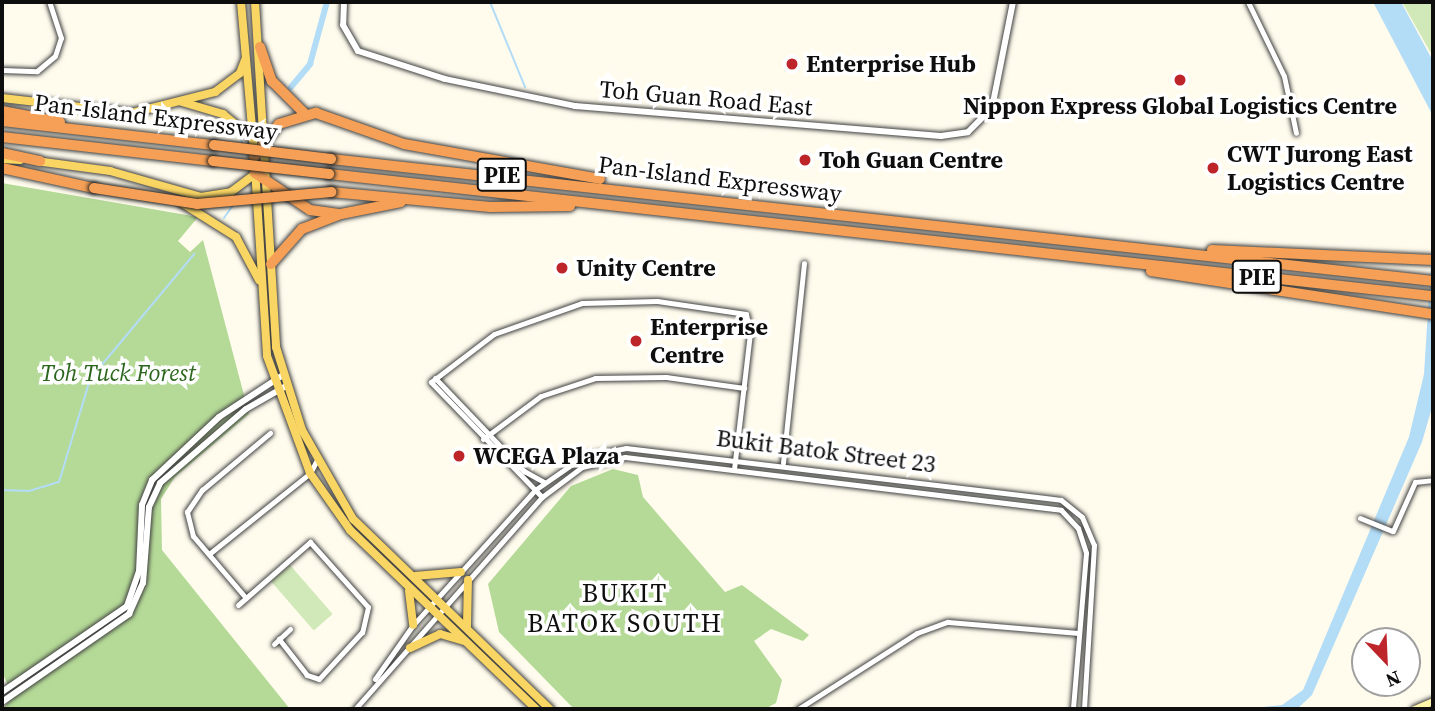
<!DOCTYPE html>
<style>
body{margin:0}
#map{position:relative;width:1435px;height:711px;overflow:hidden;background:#fffcee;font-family:"Source Serif 4",serif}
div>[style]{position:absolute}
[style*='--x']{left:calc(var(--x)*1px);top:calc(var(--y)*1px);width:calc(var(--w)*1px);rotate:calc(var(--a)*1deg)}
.green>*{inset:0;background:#d1e9b8;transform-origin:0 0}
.forest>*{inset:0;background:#b5da97}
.water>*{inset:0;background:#b3dcf6}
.stream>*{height:2px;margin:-1px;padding:0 1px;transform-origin:1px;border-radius:1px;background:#b3dcf6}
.canal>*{height:6px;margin:-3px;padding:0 3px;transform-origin:3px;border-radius:3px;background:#b3dcf6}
.roads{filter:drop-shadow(0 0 2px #414141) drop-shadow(0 0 2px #414141)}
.minor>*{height:5px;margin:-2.5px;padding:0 2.5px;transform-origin:2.5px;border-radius:2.5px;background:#fff}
.tertiary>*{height:6px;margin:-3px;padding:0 3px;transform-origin:3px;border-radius:3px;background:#fff}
.secondary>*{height:7px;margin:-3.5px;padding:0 3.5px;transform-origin:3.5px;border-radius:3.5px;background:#fff6a9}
.primary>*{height:8px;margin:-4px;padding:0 4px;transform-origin:4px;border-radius:4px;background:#f9d664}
.motorway>*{height:10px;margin:-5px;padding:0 5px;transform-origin:5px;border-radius:5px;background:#f5a056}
.bridges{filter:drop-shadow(0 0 2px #1f1f1f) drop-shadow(0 0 2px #1f1f1f)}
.motorway-bridge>*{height:10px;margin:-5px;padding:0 5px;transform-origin:5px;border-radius:5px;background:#f5a056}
.dots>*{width:19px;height:19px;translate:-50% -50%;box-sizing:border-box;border:4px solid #fff;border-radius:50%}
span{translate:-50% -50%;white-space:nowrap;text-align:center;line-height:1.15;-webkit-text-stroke:7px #fff;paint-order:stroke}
.shield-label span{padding:2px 5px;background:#fff;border:2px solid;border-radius:5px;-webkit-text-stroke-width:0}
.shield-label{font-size:23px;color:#0e0e0e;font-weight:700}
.poi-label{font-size:24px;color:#0e0e0e;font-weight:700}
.left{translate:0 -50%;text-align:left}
.street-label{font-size:24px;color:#0e0e0e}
.park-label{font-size:24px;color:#2c661d;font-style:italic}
.neighbourhood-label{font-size:26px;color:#0e0e0e;letter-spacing:2px}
.frame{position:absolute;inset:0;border:4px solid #0e0e0e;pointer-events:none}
.north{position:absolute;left:1351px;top:627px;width:70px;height:70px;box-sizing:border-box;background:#fff;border:2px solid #9f9f9f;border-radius:50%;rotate:157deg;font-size:19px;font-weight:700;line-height:28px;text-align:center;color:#0e0e0e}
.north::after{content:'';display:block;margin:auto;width:24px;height:32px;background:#be252b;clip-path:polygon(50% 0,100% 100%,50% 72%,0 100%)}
</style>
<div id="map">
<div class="green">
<div style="clip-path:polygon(1402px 2px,1433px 2px,1433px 57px)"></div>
<div style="left:290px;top:565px;width:65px;height:25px;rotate:49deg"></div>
</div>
<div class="forest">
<div style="clip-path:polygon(2px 183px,198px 217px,178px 241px,190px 252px,203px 240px,249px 414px,175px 477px,161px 499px,162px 550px,290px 709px,2px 709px,13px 697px,2px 672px)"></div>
<div style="clip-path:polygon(613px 469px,638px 475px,643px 497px,725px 592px,742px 585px,809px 635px,803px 641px,771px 629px,754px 641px,782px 680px,776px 703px,765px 709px,574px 709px,499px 632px,488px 584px,571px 486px)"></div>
</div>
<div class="water">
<div style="clip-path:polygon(1373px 2px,1401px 2px,1433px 61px,1433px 116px)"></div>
<div style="clip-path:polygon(1433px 232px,1433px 404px,1422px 442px,1312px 695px,1297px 709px,1246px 709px,1282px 705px,1303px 690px,1409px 437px,1424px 374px)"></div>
</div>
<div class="stream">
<div style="--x:490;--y:2;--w:92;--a:67.6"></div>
<div style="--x:241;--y:134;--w:12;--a:85"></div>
<div style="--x:224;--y:218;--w:16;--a:-55"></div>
<div style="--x:2;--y:490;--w:27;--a:2"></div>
<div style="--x:29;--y:491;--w:31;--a:-17"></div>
<div style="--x:59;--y:482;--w:108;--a:-73.2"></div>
<div style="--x:90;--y:379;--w:163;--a:-50.2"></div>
</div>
<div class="canal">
<div style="--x:291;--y:87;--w:30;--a:-50"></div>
<div style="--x:310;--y:64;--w:64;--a:-74.7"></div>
</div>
<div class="roads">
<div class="minor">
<div style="--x:1248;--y:2;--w:82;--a:64.1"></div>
<div style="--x:1284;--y:76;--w:58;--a:78.1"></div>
<div style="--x:2;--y:70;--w:35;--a:2"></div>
<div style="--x:37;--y:71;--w:23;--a:-40"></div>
<div style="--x:55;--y:56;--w:19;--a:-72"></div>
<div style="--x:61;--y:38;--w:38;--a:-108"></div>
<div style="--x:435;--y:378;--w:129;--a:46.3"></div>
<div style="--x:524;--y:471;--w:23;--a:29"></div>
<div style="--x:483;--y:439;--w:72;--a:-36.6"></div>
<div style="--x:541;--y:396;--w:57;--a:-18.4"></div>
<div style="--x:595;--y:378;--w:71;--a:-0.8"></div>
<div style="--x:666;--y:377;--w:79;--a:8"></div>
<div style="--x:783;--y:463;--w:201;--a:-84"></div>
<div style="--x:542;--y:497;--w:160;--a:-134"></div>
<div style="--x:431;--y:382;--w:79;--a:-37.3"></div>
<div style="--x:494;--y:334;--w:93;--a:-19.4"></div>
<div style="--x:582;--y:303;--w:75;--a:-1.5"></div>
<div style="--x:657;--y:301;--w:90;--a:8.3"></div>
<div style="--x:746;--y:314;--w:19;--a:78"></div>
<div style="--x:750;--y:333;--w:137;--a:96.7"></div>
<div style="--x:1360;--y:518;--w:35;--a:22"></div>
<div style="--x:1393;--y:531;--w:54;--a:-65.8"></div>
<div style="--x:1415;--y:482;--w:18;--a:-6"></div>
<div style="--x:209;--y:554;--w:129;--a:-38.7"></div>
<div style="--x:310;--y:473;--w:15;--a:-62"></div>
<div style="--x:246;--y:598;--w:82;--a:-130.5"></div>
<div style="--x:193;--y:536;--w:25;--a:-104"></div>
<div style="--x:187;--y:512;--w:27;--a:-56"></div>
<div style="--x:202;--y:490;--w:89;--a:-40"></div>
<div style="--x:238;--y:605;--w:96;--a:-41.2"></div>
<div style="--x:310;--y:542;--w:87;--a:48.3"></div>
<div style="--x:368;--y:607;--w:26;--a:103"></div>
<div style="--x:362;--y:632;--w:64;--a:132.5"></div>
<div style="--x:319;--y:679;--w:13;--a:-162"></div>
<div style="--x:307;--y:675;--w:46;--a:-127.9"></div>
<div style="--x:274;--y:644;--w:22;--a:-43"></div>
<div style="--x:375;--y:679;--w:66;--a:-54.9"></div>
<div style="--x:413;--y:625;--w:182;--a:-47.9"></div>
<div style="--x:535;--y:490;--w:60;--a:-34.8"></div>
<div style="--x:584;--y:456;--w:43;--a:-10.8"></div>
<div style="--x:626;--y:448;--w:438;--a:6.8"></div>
<div style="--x:1061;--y:500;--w:27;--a:39"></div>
<div style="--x:1082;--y:517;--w:30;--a:67"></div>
<div style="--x:1094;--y:545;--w:164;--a:93.5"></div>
<div style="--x:355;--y:709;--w:283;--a:-48.6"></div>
<div style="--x:542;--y:497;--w:50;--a:-36.9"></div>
<div style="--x:582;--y:467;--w:44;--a:-13.1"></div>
<div style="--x:625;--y:457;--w:439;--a:6.9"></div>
<div style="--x:1061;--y:510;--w:25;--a:47"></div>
<div style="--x:1078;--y:528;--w:26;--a:72"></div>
<div style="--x:1086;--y:553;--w:157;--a:94.8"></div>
<div style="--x:798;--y:709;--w:141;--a:-32.6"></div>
<div style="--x:917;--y:633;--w:33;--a:-20"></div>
<div style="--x:948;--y:622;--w:131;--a:4.8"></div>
</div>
<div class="tertiary">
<div style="--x:344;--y:2;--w:23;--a:92"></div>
<div style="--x:343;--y:25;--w:30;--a:60"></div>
<div style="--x:358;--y:51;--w:91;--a:17.8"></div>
<div style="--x:445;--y:79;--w:133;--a:11.7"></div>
<div style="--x:575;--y:106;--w:367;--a:4.7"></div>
<div style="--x:941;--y:136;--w:27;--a:-8"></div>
<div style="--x:968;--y:132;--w:34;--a:-45"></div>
<div style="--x:992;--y:108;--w:108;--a:-78.8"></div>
<div style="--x:2;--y:692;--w:152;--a:-34.5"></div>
<div style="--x:127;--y:606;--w:36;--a:-71"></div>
<div style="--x:139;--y:572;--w:67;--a:-87.4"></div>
<div style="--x:142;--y:505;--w:27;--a:-68"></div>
<div style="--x:152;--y:480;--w:92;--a:-43.2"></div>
<div style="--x:219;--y:417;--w:77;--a:-33.3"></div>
<div style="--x:2;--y:702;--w:155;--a:-34.7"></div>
<div style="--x:129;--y:614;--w:34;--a:-66"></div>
<div style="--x:143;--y:583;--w:76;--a:-85.5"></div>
<div style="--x:149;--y:507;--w:26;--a:-65"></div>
<div style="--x:160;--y:483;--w:113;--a:-40.7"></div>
<div style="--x:246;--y:409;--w:46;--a:-29.9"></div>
</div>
<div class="secondary">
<div style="--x:1414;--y:709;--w:21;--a:-23"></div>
</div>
<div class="primary">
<div style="--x:241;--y:2;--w:151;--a:85"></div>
<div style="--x:255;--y:2;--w:346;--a:86.5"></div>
<div style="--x:276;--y:347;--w:87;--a:72.6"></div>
<div style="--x:302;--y:430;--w:103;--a:60.2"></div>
<div style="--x:353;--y:519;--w:274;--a:44"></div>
<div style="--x:2;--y:98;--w:131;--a:6.6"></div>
<div style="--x:132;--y:113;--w:86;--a:-14.2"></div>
<div style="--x:215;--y:92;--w:31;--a:-37"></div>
<div style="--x:240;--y:73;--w:14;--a:-69"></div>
<div style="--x:182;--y:102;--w:43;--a:16.3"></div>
<div style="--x:223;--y:114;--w:38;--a:39"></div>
<div style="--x:2;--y:159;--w:18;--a:3"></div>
<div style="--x:36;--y:161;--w:75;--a:7.7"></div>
<div style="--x:110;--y:171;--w:95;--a:15.9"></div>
<div style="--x:201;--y:197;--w:30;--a:-9"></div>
<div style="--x:231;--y:192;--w:31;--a:-37"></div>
<div style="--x:255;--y:169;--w:187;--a:86.3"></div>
<div style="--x:267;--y:356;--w:125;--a:69.8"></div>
<div style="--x:310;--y:473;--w:70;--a:54.9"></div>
<div style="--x:350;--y:530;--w:258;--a:43.9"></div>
<div style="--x:182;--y:203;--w:64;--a:32.2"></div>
<div style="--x:236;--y:237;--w:49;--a:61.9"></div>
<div style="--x:415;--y:576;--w:46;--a:-5"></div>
<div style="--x:409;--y:591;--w:34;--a:83"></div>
<div style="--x:467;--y:626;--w:46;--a:-88.8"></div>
<div style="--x:410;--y:648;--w:33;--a:-25"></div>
<div style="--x:440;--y:634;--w:25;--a:16"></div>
</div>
<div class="motorway">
<div style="--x:260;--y:47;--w:36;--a:71"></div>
<div style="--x:272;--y:81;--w:45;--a:45"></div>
<div style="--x:2;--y:111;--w:59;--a:10.7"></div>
<div style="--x:2;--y:121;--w:213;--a:6.5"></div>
<div style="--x:2;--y:137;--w:212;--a:6.5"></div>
<div style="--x:2;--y:153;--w:39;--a:12"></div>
<div style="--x:254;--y:157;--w:41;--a:-52.9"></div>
<div style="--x:279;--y:124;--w:39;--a:-17"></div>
<div style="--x:316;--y:113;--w:93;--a:19.4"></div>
<div style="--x:404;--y:144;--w:199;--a:10.1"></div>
<div style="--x:331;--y:159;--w:1109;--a:6.32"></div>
<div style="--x:2;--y:168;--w:94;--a:12.3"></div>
<div style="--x:255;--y:173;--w:66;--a:33.9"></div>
<div style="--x:310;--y:210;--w:27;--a:8"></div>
<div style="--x:329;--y:174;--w:1111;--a:6.31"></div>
<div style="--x:331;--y:192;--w:160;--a:5.4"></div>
<div style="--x:490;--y:207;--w:80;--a:-0.7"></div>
<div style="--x:1212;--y:250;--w:221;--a:2.6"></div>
<div style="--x:271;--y:264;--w:47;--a:-48.5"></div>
<div style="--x:302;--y:229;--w:42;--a:-21"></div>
<div style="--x:341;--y:214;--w:61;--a:-11.3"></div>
<div style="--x:1151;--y:271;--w:285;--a:8.7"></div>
</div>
</div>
<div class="bridges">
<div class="motorway-bridge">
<div style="--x:214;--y:145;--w:118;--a:6.8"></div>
<div style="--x:213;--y:161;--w:117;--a:6.4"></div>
<div style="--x:94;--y:188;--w:104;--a:8.8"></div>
<div style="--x:197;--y:204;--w:135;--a:-5.1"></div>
</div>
</div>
<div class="dots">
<div style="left:792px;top:64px;background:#be252b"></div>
<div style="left:1180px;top:80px;background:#be252b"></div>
<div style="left:805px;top:160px;background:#be252b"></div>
<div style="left:1213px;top:168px;background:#be252b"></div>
<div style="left:562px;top:268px;background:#be252b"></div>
<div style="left:636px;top:341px;background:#be252b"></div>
<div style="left:459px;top:456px;background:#be252b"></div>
</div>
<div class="shield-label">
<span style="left:502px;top:175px">PIE</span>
<span style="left:1257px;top:277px">PIE</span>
</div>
<div class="poi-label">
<span class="left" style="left:806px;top:64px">Enterprise Hub</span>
<span style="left:1180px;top:106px">Nippon Express Global Logistics Centre</span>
<span class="left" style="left:1227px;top:168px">CWT Jurong East<br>Logistics Centre</span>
<span class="left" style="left:819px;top:160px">Toh Guan Centre</span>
<span class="left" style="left:576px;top:268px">Unity Centre</span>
<span class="left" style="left:650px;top:341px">Enterprise<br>Centre</span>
<span class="left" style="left:473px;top:456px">WCEGA Plaza</span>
</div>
<div class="street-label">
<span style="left:706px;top:98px;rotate:5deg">Toh Guan Road East</span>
<span style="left:156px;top:117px;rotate:7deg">Pan-Island Expressway</span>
<span style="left:720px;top:179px;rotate:7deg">Pan-Island Expressway</span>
<span style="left:826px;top:451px;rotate:7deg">Bukit Batok Street 23</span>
</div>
<div class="park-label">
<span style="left:118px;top:373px">Toh Tuck Forest</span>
</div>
<div class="neighbourhood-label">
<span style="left:625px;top:609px">BUKIT<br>BATOK SOUTH</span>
</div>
<div class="frame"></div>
<div class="north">N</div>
</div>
